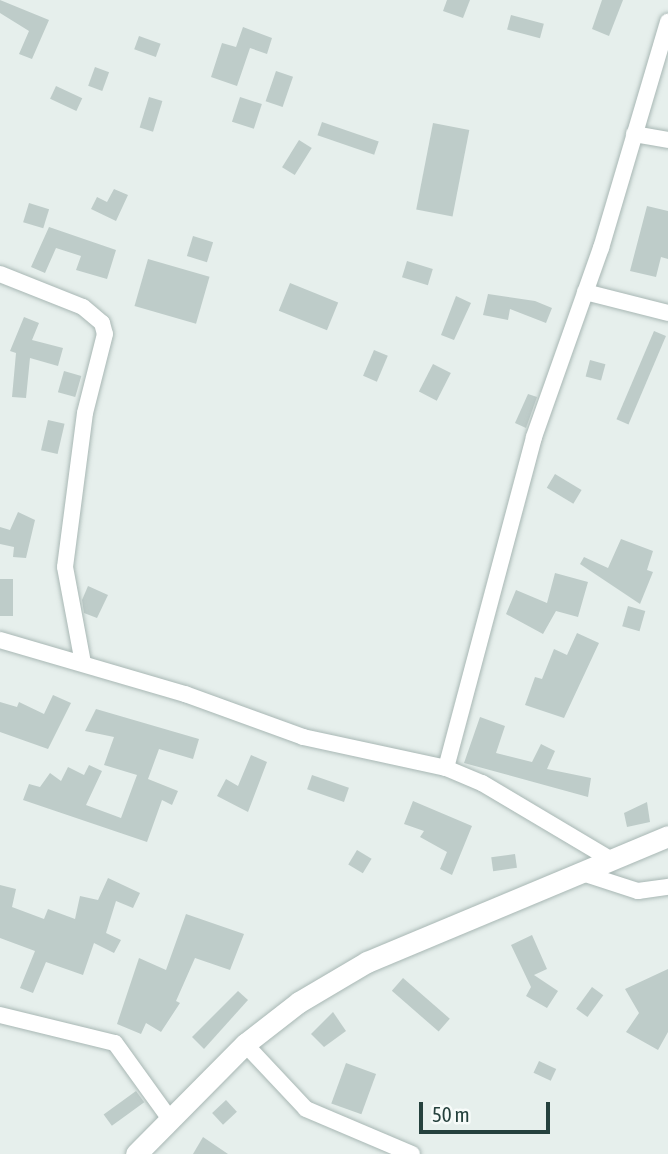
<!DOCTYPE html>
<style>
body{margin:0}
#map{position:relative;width:668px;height:1154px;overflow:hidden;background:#e6efec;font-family:"Asap Condensed",sans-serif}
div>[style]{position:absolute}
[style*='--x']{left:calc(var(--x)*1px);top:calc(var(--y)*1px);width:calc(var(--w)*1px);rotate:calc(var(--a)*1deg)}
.building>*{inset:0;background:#beccc9;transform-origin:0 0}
.roads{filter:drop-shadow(0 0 2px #a8b7b4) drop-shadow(0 0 2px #a8b7b4)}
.minor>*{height:16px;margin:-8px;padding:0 8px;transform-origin:8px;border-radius:8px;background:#fff}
.tertiary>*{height:21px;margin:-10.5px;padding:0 10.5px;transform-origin:10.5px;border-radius:10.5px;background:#fff}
span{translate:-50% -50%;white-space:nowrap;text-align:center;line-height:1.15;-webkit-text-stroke:5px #f7fbf9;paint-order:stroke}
.scale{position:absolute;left:419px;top:1102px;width:131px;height:32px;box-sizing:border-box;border:4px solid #25413d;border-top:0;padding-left:9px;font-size:21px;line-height:24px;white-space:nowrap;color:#25413d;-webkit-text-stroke:5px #f7fbf9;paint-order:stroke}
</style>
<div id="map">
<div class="building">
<div style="clip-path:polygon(0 0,49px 20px,32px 59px,19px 54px,29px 31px,0 13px)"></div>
<div style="clip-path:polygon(447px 0,470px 0,463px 18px,443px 11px)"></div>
<div style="clip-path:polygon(602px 0,623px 0,609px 36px,592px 29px)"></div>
<div style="left:511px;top:15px;width:34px;height:15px;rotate:15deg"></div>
<div style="clip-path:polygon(243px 27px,272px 38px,267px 54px,250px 48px,237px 86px,211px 77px,222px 43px,236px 47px)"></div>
<div style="left:139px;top:36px;width:23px;height:14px;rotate:20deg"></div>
<div style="left:95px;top:67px;width:15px;height:20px;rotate:20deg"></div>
<div style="left:276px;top:71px;width:18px;height:32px;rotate:19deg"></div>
<div style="left:56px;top:86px;width:29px;height:14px;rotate:25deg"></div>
<div style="left:149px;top:97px;width:14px;height:32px;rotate:17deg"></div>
<div style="left:240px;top:97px;width:23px;height:26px;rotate:18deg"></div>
<div style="left:322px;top:122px;width:60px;height:14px;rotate:19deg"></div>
<div style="left:433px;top:123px;width:37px;height:88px;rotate:11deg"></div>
<div style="left:299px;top:140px;width:15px;height:32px;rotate:32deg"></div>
<div style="clip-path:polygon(114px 189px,128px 195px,116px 221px,91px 209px,97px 197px,107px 202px)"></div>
<div style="left:29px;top:203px;width:21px;height:20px;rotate:17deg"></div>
<div style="clip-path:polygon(647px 206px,668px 211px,668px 259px,661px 257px,656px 277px,630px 271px)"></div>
<div style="clip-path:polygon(49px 227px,116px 250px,107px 279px,76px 270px,81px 256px,56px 248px,45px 273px,31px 267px)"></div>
<div style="left:193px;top:236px;width:21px;height:21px;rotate:17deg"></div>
<div style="left:148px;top:259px;width:64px;height:49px;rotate:16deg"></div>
<div style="left:407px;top:261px;width:27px;height:17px;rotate:17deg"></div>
<div style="left:290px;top:283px;width:52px;height:30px;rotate:22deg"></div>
<div style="clip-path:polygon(488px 294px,535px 301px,552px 308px,546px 323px,510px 309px,508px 320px,483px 315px)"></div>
<div style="clip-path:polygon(456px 296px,471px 303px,454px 340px,441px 335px)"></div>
<div style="clip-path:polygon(24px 317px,39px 323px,32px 340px,63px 348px,58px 366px,30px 358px,26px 398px,12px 397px,16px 353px,10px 351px)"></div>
<div style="left:654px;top:331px;width:13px;height:96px;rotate:23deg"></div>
<div style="left:374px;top:350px;width:15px;height:28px;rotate:23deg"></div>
<div style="left:590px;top:360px;width:16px;height:17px;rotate:15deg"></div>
<div style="left:433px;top:364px;width:20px;height:31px;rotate:27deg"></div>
<div style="left:64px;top:371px;width:18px;height:22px;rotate:16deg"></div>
<div style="clip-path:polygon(528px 394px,537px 397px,526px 428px,515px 423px)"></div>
<div style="left:48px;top:420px;width:17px;height:31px;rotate:13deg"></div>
<div style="left:555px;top:474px;width:31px;height:16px;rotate:31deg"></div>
<div style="clip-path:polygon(18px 512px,35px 520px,26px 558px,13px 557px,14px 547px,0 544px,0 527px,10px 530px)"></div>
<div style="clip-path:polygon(621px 539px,653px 551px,647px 570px,653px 572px,640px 604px,580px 564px,584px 557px,608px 568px)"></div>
<div style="clip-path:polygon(555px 573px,588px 582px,578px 617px,556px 611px,543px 634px,506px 614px,516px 590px,547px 603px)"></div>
<div style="left:13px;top:579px;width:37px;height:13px;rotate:90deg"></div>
<div style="clip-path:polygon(88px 586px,108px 595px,97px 618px,84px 613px,82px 600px)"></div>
<div style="left:628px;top:606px;width:18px;height:21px;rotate:16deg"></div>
<div style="clip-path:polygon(577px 633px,599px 643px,564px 718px,525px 705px,535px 677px,542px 679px,554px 649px,567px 655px)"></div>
<div style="clip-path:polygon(53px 695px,71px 703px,48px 749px,0 732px,0 702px,17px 707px,19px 702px,44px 714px)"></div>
<div style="clip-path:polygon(96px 709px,199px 739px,193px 759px,159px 749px,148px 779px,178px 791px,172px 805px,162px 800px,147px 842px,23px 800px,29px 784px,40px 787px,50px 773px,61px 781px,68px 767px,84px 775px,89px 765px,102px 771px,86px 805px,121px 818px,137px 775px,104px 765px,114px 737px,85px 731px)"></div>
<div style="clip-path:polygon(480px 717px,505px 726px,496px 753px,532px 762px,541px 744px,555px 751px,547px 769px,591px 778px,588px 797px,464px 763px)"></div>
<div style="clip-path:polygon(251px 755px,267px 762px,248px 812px,217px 796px,226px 779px,238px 786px)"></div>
<div style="left:312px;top:775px;width:39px;height:15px;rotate:19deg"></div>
<div style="clip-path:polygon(413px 801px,472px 826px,452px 875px,440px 869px,447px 852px,420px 837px,424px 831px,404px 824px)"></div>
<div style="clip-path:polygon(647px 802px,650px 822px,627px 827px,624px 813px)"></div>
<div style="left:357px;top:850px;width:17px;height:17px;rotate:31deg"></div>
<div style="left:515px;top:854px;width:14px;height:24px;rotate:82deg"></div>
<div style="clip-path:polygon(108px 878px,140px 893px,133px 908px,116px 901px,106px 933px,121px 940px,114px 953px,94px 943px,83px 975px,46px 962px,33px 993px,20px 988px,35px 951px,0 938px,0 885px,16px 889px,12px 907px,44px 919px,48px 909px,75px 919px,80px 896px,98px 900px)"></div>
<div style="clip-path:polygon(186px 914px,244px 934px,230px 970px,195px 958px,176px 1001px,180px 1003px,161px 1032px,146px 1023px,141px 1034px,117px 1024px,139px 958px,166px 970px)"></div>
<div style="clip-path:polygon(532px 935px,547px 969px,534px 975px,558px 991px,547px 1008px,526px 996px,531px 987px,511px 945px)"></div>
<div style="clip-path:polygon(668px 969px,668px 1032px,658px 1050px,626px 1032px,639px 1013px,625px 989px)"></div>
<div style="left:403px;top:978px;width:62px;height:17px;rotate:41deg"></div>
<div style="left:592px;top:987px;width:14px;height:27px;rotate:36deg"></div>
<div style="clip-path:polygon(238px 991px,248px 1000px,204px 1049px,192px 1037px)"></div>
<div style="clip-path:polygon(333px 1012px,346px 1031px,324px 1047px,311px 1034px)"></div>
<div style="left:539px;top:1061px;width:19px;height:13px;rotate:25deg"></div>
<div style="left:346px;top:1063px;width:32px;height:43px;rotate:20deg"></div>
<div style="left:136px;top:1091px;width:14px;height:40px;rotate:54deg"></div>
<div style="left:226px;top:1100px;width:16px;height:19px;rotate:47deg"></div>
<div style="clip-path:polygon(203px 1137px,228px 1154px,193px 1154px)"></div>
</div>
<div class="roads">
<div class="minor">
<div style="--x:634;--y:134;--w:35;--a:10"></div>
<div style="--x:0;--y:274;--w:89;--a:21.7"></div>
<div style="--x:83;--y:307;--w:25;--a:40"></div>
<div style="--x:102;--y:323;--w:11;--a:75"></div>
<div style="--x:105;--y:334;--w:81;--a:104.2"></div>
<div style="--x:85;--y:413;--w:155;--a:97.4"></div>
<div style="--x:65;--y:567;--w:98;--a:79.4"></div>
<div style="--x:585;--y:292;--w:86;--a:14.2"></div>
<div style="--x:0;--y:640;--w:193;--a:16.3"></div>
<div style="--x:185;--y:694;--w:126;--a:20"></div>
<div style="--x:303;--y:737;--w:146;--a:12.2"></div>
<div style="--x:446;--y:768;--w:39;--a:23"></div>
<div style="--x:482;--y:783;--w:149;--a:30.7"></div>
<div style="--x:446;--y:768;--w:342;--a:-75.1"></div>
<div style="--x:534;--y:437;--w:201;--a:-70.5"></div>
<div style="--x:601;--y:248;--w:236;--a:-73.5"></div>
<div style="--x:579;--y:872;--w:62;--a:17.9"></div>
<div style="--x:638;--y:891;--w:30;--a:-8"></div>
<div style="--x:0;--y:1015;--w:118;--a:13.7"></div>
<div style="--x:115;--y:1043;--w:92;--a:54.2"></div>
<div style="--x:245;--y:1044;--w:89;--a:46.8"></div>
<div style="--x:306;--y:1109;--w:115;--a:23"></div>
</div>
<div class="tertiary">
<div style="--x:136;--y:1154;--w:155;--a:-45.3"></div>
<div style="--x:245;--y:1044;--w:68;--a:-37.9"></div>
<div style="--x:299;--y:1002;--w:79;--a:-30.5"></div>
<div style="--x:367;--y:962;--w:326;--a:-22.7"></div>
</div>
</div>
<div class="scale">50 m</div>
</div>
